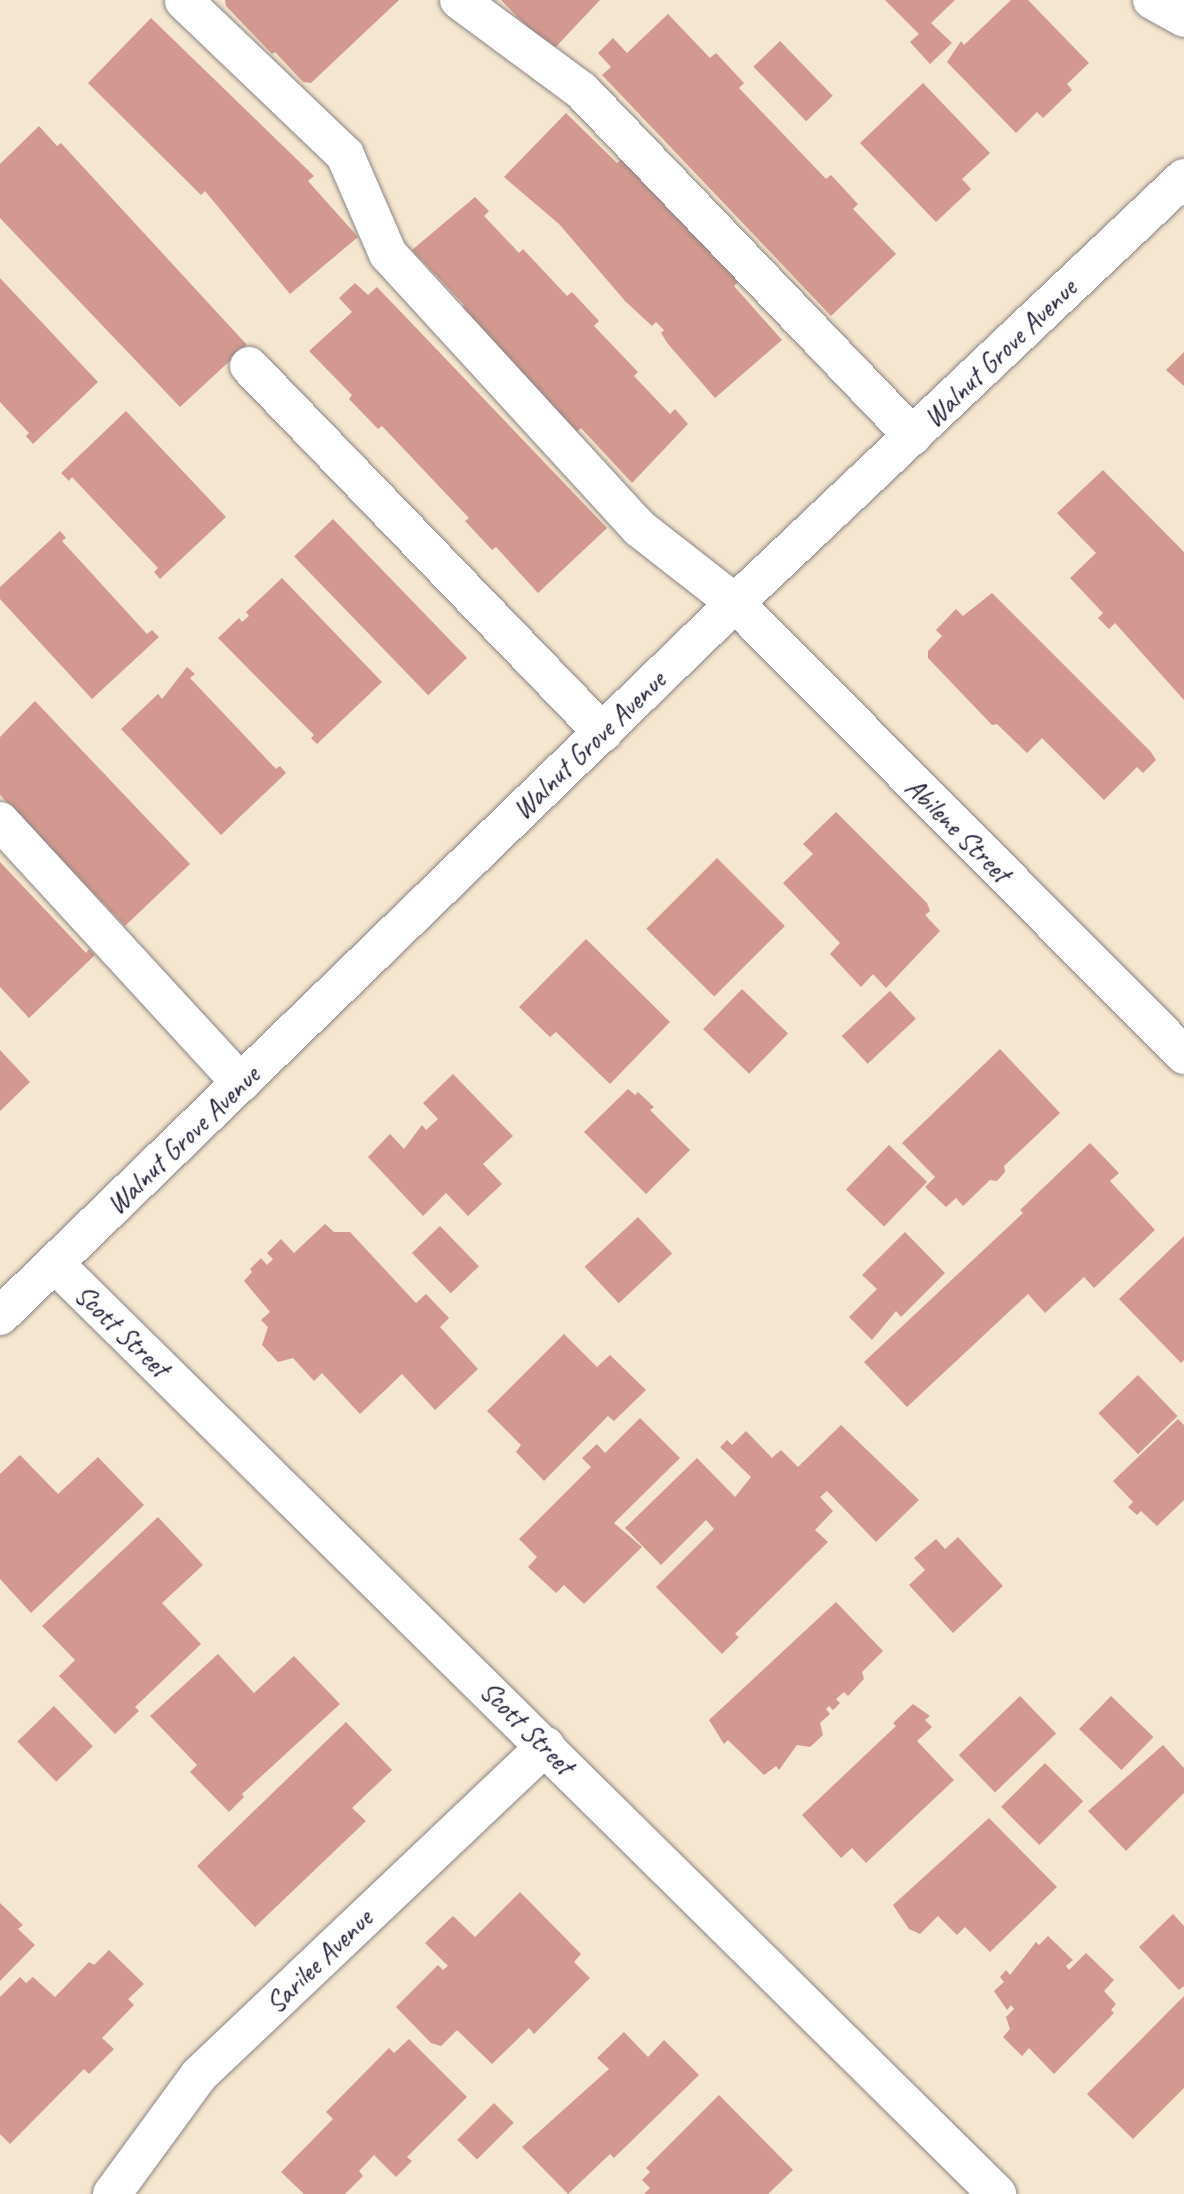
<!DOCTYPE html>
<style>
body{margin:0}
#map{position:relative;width:1184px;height:2194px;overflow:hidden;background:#f5e6cf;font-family:Caveat,sans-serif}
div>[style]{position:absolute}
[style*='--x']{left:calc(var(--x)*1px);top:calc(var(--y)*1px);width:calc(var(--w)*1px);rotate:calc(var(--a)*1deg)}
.building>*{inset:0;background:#d39990;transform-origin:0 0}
.roads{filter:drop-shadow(0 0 2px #8c8485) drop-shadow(0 0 2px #8c8485)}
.minor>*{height:38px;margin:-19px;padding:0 19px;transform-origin:19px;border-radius:19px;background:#fff}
.major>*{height:38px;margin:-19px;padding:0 19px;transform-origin:19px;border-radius:19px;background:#fff}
span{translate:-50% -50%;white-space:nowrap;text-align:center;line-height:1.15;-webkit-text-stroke:6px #fff;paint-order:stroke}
.street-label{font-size:28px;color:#22223b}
</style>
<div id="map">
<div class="building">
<div style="clip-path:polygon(225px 0,399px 0,311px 83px,303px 82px,275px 52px,272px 54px,226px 6px)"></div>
<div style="clip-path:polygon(501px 0,600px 0,551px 52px)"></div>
<div style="clip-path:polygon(885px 0,955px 0,931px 23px,952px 43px,930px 64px,910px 42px,919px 34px)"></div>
<div style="clip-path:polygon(1011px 0,1028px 0,1089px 63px,1067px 84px,1072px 90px,1043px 118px,1037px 112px,1016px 133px,947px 62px,961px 41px,964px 45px)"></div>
<div style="clip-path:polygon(668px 14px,710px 58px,716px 53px,744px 83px,739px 88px,826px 179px,831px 175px,858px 204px,853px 209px,896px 254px,831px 316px,602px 75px,611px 67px,598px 53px,613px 38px,627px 53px)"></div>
<div style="clip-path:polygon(151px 18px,314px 176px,308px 181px,358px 237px,290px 294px,205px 191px,201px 195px,88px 83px)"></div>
<div style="left:780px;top:41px;width:76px;height:37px;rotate:46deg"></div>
<div style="clip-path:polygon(923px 83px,990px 153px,962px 179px,971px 189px,936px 222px,860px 143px)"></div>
<div style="clip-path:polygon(566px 113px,617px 163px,623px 158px,740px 280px,734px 286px,782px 340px,715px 398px,668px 344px,661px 333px,664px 330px,656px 322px,652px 326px,625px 301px,559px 224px,504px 177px)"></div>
<div style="clip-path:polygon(39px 126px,57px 146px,61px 143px,247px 345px,180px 407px,0 218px,0 164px)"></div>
<div style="clip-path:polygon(475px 197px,489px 211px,484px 216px,519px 253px,523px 249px,567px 296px,572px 292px,599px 321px,594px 326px,638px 372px,634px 376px,670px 414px,675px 409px,688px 424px,632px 483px,581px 428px,574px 434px,458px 311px,464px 305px,412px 250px)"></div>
<div style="clip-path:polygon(0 278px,98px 382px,33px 444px,26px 436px,29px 433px,0 402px)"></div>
<div style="clip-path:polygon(355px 283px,368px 295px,377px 287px,607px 528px,538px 593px,496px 547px,492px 550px,465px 521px,469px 518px,382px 426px,378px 429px,349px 399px,352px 395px,309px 351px,352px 312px,339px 298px)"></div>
<div style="clip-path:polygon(1184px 352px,1184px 386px,1166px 370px)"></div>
<div style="clip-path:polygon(126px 411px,226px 517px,160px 579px,154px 572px,158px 568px,72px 477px,69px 481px,61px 473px)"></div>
<div style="clip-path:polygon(1103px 470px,1184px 552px,1184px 700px,1115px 623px,1109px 629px,1098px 618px,1103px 613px,1070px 578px,1096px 553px,1057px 513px)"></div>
<div style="left:333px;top:519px;width:193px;height:54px;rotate:46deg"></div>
<div style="clip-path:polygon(60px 531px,66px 538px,62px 541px,147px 634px,152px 630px,159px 637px,92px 699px,0 599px,0 587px)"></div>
<div style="clip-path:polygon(282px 578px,382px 682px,317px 744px,311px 738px,314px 735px,218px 638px,239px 618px,242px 622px,249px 616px,246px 612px)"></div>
<div style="clip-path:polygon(992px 593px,1151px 752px,1156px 760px,1143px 773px,1137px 767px,1104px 800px,1042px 738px,1027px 753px,997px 724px,992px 725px,928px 658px,928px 651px,942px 636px,936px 630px,956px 609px,963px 616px)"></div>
<div style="clip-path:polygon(187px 667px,195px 674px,190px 678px,276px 769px,280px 766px,286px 773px,221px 835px,121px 729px,158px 694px,162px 699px)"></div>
<div style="clip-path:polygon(35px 701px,190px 864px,125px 926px,0 795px,0 737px)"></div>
<div style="clip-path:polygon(836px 812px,927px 903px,930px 911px,925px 915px,940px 931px,886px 988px,873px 974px,861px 987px,830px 954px,840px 943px,783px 883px,813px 854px,803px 844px)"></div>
<div style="left:717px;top:858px;width:96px;height:100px;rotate:45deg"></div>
<div style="clip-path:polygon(0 862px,86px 953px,89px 949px,95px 955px,29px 1018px,0 987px)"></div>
<div style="clip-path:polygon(586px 939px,670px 1022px,610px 1084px,556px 1032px,550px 1037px,519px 1007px)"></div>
<div style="left:742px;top:989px;width:64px;height:56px;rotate:44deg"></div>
<div style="left:890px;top:991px;width:38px;height:66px;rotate:47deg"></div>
<div style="clip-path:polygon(1000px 1049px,1060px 1113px,1004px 1166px,1005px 1172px,997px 1181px,990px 1180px,963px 1206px,956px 1198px,946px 1207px,925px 1187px,935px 1177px,902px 1143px)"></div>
<div style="clip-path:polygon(0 1050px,30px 1082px,0 1111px)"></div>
<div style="clip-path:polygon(453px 1074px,513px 1136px,483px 1164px,502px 1184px,468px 1216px,446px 1193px,423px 1216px,368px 1157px,390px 1134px,404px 1149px,422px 1125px,426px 1130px,438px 1119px,423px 1103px)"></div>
<div style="clip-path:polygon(628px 1089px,635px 1095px,638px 1092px,654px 1107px,650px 1110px,690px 1150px,646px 1194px,584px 1132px)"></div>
<div style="clip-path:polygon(1090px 1143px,1119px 1173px,1110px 1181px,1155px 1230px,1094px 1288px,1084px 1277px,1045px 1313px,1028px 1294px,907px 1407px,864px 1362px,1023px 1213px,1020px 1210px)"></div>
<div style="left:889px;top:1145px;width:53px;height:62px;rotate:44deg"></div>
<div style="left:638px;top:1217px;width:50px;height:73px;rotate:47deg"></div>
<div style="clip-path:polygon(325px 1224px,334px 1232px,350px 1232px,416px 1303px,426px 1294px,449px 1318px,440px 1327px,478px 1369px,435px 1410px,402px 1374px,360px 1414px,322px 1373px,314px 1381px,293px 1358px,278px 1362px,262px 1345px,268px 1327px,261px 1320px,270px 1312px,244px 1281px,252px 1272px,250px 1269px,261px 1258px,267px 1265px,273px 1259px,267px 1253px,281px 1239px,294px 1253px)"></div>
<div style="left:440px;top:1226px;width:56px;height:39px;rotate:46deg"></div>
<div style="clip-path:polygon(905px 1232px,945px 1273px,901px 1317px,896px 1311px,872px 1340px,849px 1317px,877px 1289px,862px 1275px)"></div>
<div style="clip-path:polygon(1184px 1236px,1184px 1360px,1181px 1363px,1119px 1299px)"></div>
<div style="clip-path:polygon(564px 1334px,597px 1367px,610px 1355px,646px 1390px,614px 1421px,608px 1416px,544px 1481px,516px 1452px,521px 1445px,487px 1411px)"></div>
<div style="left:1138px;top:1375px;width:57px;height:55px;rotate:46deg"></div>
<div style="clip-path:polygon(640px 1418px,680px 1458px,614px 1523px,642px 1547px,584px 1604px,564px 1585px,556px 1593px,528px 1567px,537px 1557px,519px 1539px,591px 1467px,582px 1458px,597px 1444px,605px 1453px)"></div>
<div style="clip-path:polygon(1178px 1419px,1184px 1425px,1184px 1500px,1157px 1526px,1141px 1511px,1137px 1515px,1128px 1507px,1133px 1502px,1113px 1481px)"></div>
<div style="clip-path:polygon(841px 1425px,919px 1500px,876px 1542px,827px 1491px,820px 1497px,833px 1511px,815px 1530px,828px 1542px,735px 1634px,739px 1637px,722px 1654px,656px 1587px,714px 1529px,706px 1520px,661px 1565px,625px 1528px,697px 1458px,735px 1497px,751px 1477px,720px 1447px,727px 1440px,732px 1445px,746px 1431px,772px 1458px,781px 1450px,798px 1467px)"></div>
<div style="clip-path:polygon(20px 1455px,58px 1494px,98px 1457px,144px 1505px,31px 1613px,0 1579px,0 1474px)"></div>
<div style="clip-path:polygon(158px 1517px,203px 1565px,162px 1603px,201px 1644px,135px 1707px,139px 1711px,115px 1734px,59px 1676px,75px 1660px,42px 1626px)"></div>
<div style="clip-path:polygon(958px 1537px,1003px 1586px,953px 1633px,909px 1585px,925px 1570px,914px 1558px,936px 1539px,945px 1549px)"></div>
<div style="clip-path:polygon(836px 1602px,883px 1651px,862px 1672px,864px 1679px,848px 1696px,844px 1692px,836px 1699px,840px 1703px,833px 1710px,829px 1706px,826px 1709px,830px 1714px,820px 1723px,823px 1735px,810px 1747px,797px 1745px,779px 1770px,776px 1766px,764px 1775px,728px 1740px,724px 1744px,709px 1720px)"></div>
<div style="clip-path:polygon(218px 1654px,254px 1693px,294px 1656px,340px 1704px,242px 1794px,244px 1797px,229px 1812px,190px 1772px,197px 1765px,150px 1716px)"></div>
<div style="left:1020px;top:1696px;width:52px;height:85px;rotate:46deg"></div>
<div style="left:1111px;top:1696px;width:59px;height:46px;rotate:44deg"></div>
<div style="clip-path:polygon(913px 1704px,930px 1716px,925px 1720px,932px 1727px,917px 1741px,954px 1780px,866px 1863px,852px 1848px,841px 1858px,802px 1815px,896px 1726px,893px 1723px)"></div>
<div style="left:54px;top:1706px;width:56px;height:51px;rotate:46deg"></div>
<div style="clip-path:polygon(346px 1722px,392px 1770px,352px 1808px,366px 1821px,255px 1927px,197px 1866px)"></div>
<div style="clip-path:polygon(1163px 1745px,1184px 1768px,1184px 1793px,1126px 1851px,1088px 1811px)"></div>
<div style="left:1045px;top:1763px;width:54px;height:62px;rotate:45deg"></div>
<div style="clip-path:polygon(989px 1818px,1057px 1887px,990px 1952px,965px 1927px,957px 1935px,938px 1916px,920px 1934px,909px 1929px,893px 1905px)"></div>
<div style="clip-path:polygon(520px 1892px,581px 1954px,574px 1962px,590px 1978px,534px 2034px,529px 2028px,492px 2064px,457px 2030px,441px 2046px,431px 2043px,396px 2007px,438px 1965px,443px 1970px,448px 1966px,425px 1943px,453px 1916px,475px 1937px)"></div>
<div style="clip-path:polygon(0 1903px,23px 1925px,18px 1929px,35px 1945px,0 1981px)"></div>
<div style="clip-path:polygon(1173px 1914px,1184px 1926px,1184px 1986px,1179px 1990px,1139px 1947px)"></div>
<div style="clip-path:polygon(1048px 1936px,1073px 1960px,1066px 1966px,1069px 1970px,1086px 1953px,1114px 1980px,1104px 1991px,1116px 2004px,1111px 2010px,1114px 2013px,1054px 2074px,1029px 2048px,1022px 2056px,1003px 2037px,1010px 2029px,1006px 2017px,1014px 2009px,1011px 2005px,1007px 2010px,994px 1991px,1004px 1982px,1000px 1977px,1006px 1970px,1010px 1975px,1036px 1942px,1039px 1945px)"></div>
<div style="clip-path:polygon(109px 1950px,144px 1984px,128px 1999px,134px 2005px,102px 2038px,114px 2049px,89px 2074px,84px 2069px,10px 2144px,0 2134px,0 1997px,20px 1977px,26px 1983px,33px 1977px,55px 1997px,89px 1962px,94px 1965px)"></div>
<div style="clip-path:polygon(1184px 1996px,1184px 2088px,1133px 2139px,1087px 2094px)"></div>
<div style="clip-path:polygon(624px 2032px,648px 2057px,664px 2040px,699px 2075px,614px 2158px,610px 2154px,568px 2194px,522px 2147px,609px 2069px,597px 2058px)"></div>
<div style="clip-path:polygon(409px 2039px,467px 2097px,407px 2157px,412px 2161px,396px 2177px,374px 2155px,359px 2171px,363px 2176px,345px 2194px,304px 2194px,281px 2172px,333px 2119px,326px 2112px,389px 2048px,394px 2053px)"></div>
<div style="clip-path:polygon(719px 2095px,793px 2170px,768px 2194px,644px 2194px,650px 2188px,642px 2180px,650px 2172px,646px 2168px)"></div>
<div style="left:494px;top:2103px;width:28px;height:52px;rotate:45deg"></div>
</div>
<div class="roads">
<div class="minor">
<div style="--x:459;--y:0;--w:153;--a:36.5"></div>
<div style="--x:582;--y:91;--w:478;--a:46.2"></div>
<div style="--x:1152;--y:0;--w:37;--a:29"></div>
<div style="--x:184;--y:1;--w:223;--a:43.7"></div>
<div style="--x:345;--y:155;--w:108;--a:66.5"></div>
<div style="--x:388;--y:254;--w:372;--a:47.5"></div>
<div style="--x:639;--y:528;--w:122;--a:38"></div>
<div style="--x:735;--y:603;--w:637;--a:45.19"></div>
<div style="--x:249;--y:366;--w:510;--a:46.03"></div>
<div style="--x:0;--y:821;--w:356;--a:47.4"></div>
<div style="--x:55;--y:1264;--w:1324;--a:44.63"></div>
<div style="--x:112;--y:2194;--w:147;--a:-53.8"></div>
<div style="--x:199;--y:2075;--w:478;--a:-43.5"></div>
</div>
<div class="major">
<div style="--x:0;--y:1316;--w:1024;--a:-44.13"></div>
<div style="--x:735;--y:603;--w:618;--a:-43.43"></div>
</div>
</div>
<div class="street-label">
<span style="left:1000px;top:353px;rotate:-44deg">Walnut Grove Avenue</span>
<span style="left:589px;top:745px;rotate:-44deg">Walnut Grove Avenue</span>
<span style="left:958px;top:830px;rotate:45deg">Abilene Street</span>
<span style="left:183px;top:1140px;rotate:-44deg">Walnut Grove Avenue</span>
<span style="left:122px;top:1331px;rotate:44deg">Scott Street</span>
<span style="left:527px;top:1728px;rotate:45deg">Scott Street</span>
<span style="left:319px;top:1961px;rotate:-44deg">Sarilee Avenue</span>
</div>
</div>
